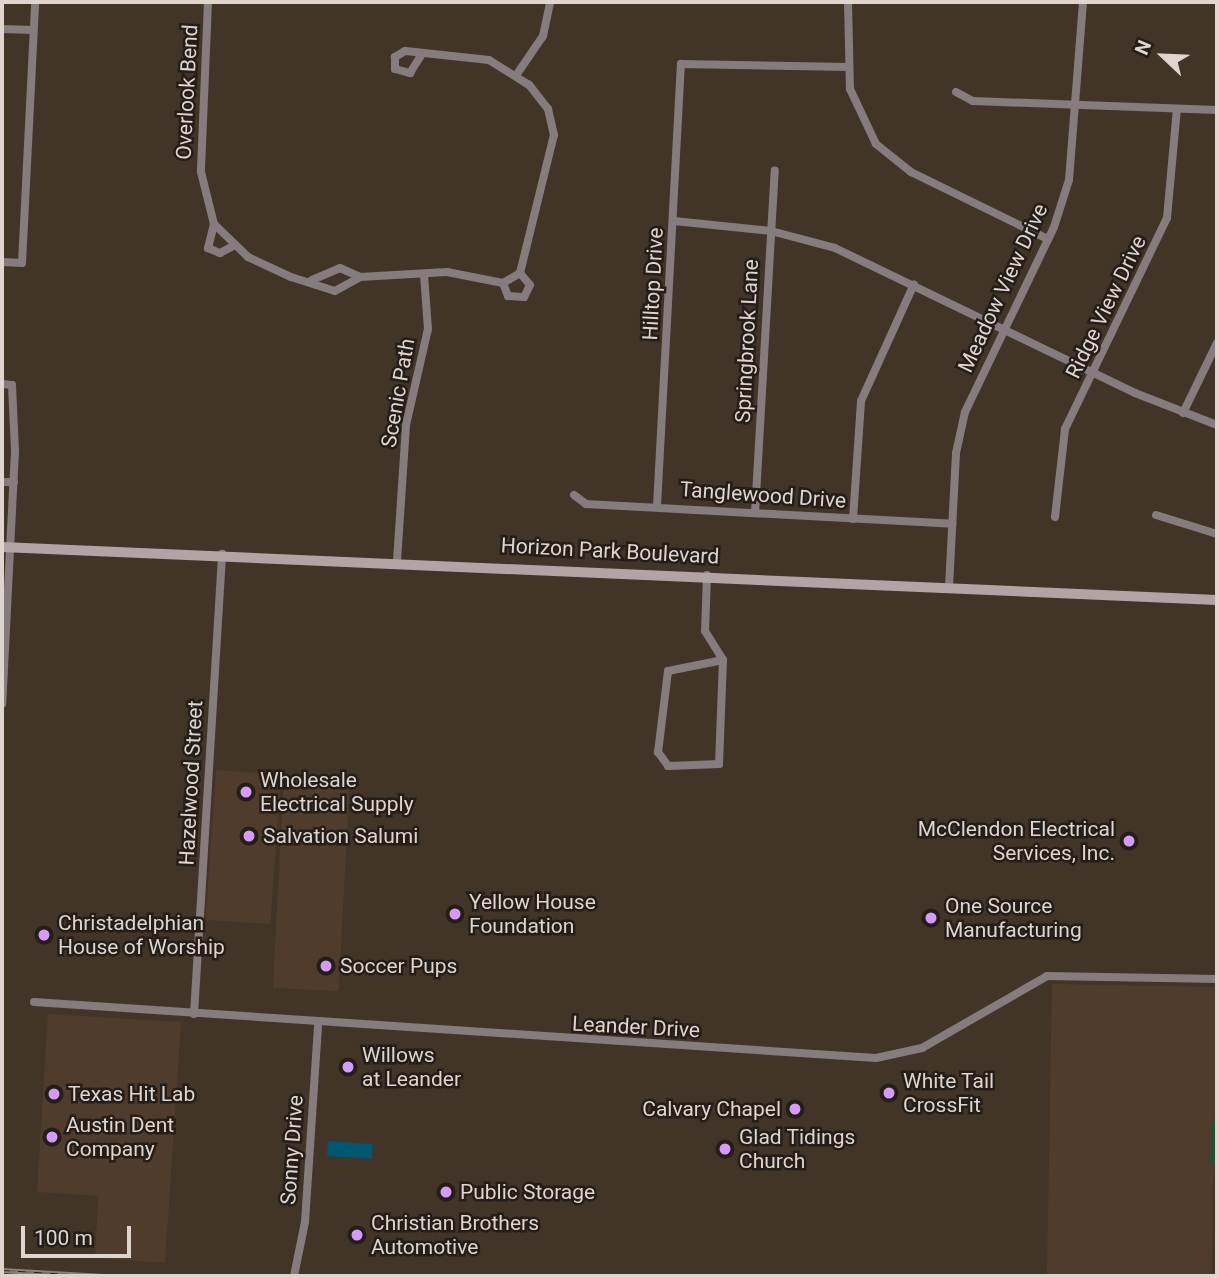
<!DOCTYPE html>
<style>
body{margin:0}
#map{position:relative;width:1219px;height:1278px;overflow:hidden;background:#433428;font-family:Roboto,sans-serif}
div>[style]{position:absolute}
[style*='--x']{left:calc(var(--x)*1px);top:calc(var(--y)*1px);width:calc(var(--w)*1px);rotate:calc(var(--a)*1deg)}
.built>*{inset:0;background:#503c2c;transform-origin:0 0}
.green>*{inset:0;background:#205231}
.water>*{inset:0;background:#005770;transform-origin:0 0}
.street>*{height:8px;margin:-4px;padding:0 4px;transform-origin:4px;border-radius:4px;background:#877c7d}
.secondary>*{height:10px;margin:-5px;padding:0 5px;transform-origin:5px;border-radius:5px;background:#b3a3a4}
.rail>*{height:5px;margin-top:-2.5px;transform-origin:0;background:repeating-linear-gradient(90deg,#241d18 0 8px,#8e8178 0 16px);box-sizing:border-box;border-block:2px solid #8e8178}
.dots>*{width:19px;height:19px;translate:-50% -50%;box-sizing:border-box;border:4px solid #241d18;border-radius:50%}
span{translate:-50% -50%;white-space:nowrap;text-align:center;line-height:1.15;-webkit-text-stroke:5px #241d18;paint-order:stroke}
.street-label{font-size:21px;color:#dfd5ce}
.poi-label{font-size:21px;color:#dfd5ce}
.left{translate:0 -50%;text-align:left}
.right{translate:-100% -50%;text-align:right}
.frame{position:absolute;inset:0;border:4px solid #dfd5ce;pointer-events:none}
.north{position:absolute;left:1128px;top:21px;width:70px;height:70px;-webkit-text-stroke:5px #241d18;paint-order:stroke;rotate:293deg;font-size:19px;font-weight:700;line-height:28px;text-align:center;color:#dfd5ce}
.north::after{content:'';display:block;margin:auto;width:24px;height:32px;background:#dfd5ce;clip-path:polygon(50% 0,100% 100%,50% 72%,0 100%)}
.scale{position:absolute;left:21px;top:1226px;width:110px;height:32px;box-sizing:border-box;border:4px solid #dfd5ce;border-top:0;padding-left:9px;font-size:21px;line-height:24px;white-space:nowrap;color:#dfd5ce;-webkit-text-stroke:5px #241d18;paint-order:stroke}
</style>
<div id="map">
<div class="built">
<div style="left:216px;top:770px;width:65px;height:150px;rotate:4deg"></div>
<div style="left:284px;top:774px;width:66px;height:214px;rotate:3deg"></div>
<div style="left:1052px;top:984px;width:165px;height:292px;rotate:1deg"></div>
<div style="clip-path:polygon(48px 1014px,181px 1022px,165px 1263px,95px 1258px,98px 1196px,37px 1192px)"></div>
</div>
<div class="green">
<div style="clip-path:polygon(1212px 1121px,1217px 1121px,1217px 1164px,1210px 1164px)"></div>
</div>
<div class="water">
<div style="left:328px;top:1141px;width:45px;height:15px;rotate:4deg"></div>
</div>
<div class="street">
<div style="--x:208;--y:2;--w:170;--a:92.4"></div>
<div style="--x:201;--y:172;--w:54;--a:76"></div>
<div style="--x:214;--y:224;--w:47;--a:44.1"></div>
<div style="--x:248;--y:257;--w:47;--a:24.9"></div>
<div style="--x:291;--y:277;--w:46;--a:17.7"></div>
<div style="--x:335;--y:291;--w:29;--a:-29"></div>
<div style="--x:848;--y:2;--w:87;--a:88.7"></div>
<div style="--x:850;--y:89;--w:61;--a:64.7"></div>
<div style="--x:876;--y:144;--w:45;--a:38.7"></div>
<div style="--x:911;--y:172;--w:153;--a:26.1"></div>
<div style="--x:2;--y:29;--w:31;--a:2"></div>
<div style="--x:517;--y:74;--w:46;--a:-55.6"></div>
<div style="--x:543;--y:36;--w:35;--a:-78"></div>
<div style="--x:956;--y:92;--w:19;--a:28"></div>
<div style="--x:973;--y:101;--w:244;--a:2.1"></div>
<div style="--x:674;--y:221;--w:98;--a:5.9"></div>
<div style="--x:771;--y:231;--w:66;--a:14.9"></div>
<div style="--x:835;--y:248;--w:333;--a:25.8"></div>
<div style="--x:1135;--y:393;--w:88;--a:21.3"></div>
<div style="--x:214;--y:224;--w:25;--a:104"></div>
<div style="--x:208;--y:248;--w:13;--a:23"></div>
<div style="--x:220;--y:253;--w:15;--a:-28"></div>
<div style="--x:2;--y:262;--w:20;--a:3"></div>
<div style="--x:22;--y:263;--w:261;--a:-87.1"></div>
<div style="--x:312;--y:280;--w:30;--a:-23"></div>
<div style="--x:340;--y:268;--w:22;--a:24"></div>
<div style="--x:360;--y:277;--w:87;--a:-3.3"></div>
<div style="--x:447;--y:272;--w:57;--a:11.1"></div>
<div style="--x:503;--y:283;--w:20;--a:-30"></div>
<div style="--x:520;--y:273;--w:142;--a:-76.2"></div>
<div style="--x:554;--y:135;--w:27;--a:-103"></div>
<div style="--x:548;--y:109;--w:31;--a:-128"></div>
<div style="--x:529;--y:85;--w:47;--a:-148"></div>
<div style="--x:489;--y:60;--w:84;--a:-173.9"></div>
<div style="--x:405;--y:51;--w:12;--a:149"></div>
<div style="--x:395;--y:57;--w:12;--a:90"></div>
<div style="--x:395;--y:69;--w:16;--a:15"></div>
<div style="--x:410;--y:73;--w:22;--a:-58"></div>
<div style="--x:503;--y:283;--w:14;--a:69"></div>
<div style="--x:508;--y:296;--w:16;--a:4"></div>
<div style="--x:524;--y:297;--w:13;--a:-63"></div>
<div style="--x:530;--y:285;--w:16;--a:-130"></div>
<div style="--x:2;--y:384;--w:10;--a:6"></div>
<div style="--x:12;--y:385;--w:66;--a:87.4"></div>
<div style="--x:15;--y:451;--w:253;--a:92.9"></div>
<div style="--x:1183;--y:413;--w:78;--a:-64.1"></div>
<div style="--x:2;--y:482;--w:12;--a:0"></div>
<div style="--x:574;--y:495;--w:15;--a:37"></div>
<div style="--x:586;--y:504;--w:367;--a:3.1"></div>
<div style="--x:657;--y:506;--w:443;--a:-86.9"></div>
<div style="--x:681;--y:64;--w:167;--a:1"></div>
<div style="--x:755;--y:513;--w:343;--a:-86.7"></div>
<div style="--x:1156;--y:515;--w:64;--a:17.3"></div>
<div style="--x:1055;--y:517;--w:89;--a:-83.5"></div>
<div style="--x:1065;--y:429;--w:234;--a:-64.2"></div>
<div style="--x:1167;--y:218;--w:109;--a:-84.8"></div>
<div style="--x:853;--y:519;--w:118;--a:-86.1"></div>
<div style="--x:861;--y:401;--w:128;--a:-65.6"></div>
<div style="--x:397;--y:561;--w:136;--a:-86.2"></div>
<div style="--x:406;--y:425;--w:98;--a:-77.1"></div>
<div style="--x:428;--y:329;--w:55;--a:-94.2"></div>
<div style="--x:707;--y:575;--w:56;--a:92"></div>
<div style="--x:705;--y:631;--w:34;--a:58"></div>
<div style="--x:723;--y:660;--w:56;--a:168.7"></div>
<div style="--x:668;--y:671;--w:82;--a:97"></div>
<div style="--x:658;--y:752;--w:17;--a:54"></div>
<div style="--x:668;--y:766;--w:51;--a:-2.2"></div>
<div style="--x:719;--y:764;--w:104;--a:-87.8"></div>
<div style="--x:949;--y:587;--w:134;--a:-87"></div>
<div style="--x:956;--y:453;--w:42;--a:-77.6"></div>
<div style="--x:965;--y:412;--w:205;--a:-64.3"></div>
<div style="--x:1054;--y:227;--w:49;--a:-72.3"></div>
<div style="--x:1069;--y:180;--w:179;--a:-85.5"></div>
<div style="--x:34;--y:1002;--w:844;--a:3.81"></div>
<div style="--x:876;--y:1058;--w:47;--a:-12.3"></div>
<div style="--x:922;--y:1048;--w:144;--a:-29.9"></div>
<div style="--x:1047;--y:976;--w:170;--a:1"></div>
<div style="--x:194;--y:1014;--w:461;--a:-86.5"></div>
<div style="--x:294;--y:1276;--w:55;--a:-78.5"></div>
<div style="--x:305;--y:1222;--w:197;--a:-86.2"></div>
</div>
<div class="secondary">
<div style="--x:2;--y:547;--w:1216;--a:2.5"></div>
</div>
<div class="rail">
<div style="--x:2;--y:1270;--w:102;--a:3.4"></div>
</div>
<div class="dots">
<div style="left:246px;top:792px;background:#d69bfa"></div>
<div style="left:249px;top:836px;background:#d69bfa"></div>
<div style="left:1129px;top:841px;background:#d69bfa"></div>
<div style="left:455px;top:914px;background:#d69bfa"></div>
<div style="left:931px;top:918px;background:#d69bfa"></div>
<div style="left:44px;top:935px;background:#d69bfa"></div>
<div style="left:326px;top:966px;background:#d69bfa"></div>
<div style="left:348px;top:1067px;background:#d69bfa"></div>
<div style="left:889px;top:1093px;background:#d69bfa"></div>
<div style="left:54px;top:1094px;background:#d69bfa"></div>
<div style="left:795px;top:1109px;background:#d69bfa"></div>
<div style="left:52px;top:1137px;background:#d69bfa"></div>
<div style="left:725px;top:1149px;background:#d69bfa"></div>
<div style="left:446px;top:1192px;background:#d69bfa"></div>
<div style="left:357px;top:1235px;background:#d69bfa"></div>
</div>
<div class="street-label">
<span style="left:187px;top:92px;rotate:-87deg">Overlook Bend</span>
<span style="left:653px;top:284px;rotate:-87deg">Hilltop Drive</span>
<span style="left:1003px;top:288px;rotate:-65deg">Meadow View Drive</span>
<span style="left:1106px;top:307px;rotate:-64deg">Ridge View Drive</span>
<span style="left:747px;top:341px;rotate:-87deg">Springbrook Lane</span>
<span style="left:398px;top:393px;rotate:-80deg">Scenic Path</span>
<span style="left:763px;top:495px;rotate:4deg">Tanglewood Drive</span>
<span style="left:610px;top:551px;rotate:3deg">Horizon Park Boulevard</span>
<span style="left:191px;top:783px;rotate:-87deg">Hazelwood Street</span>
<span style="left:636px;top:1027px;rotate:3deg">Leander Drive</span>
<span style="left:292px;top:1150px;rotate:-86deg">Sonny Drive</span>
</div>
<div class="poi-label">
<span class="left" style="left:260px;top:792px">Wholesale<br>Electrical Supply</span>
<span class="right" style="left:1115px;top:841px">McClendon Electrical<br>Services, Inc.</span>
<span class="left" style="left:263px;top:836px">Salvation Salumi</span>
<span class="left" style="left:469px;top:914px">Yellow House<br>Foundation</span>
<span class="left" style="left:945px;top:918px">One Source<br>Manufacturing</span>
<span class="left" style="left:58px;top:935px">Christadelphian<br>House of Worship</span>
<span class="left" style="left:340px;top:966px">Soccer Pups</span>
<span class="left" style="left:362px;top:1067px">Willows<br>at Leander</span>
<span class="left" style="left:903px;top:1093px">White Tail<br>CrossFit</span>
<span class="left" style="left:68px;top:1094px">Texas Hit Lab</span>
<span class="right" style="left:781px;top:1109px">Calvary Chapel</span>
<span class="left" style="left:66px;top:1137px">Austin Dent<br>Company</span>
<span class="left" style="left:739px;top:1149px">Glad Tidings<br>Church</span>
<span class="left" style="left:460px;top:1192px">Public Storage</span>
<span class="left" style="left:371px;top:1235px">Christian Brothers<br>Automotive</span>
</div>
<div class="frame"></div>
<div class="north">N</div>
<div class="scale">100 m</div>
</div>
